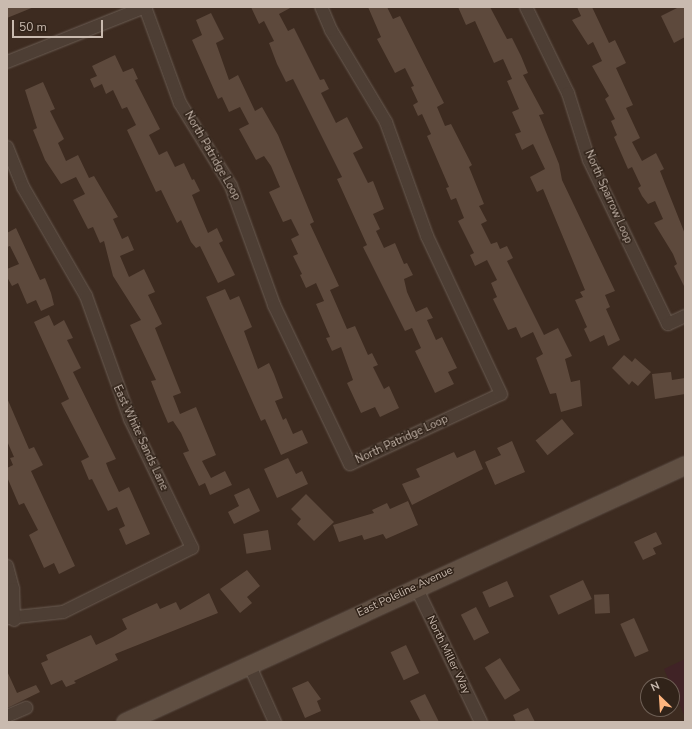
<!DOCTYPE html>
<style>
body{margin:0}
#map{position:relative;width:692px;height:729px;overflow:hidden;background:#3d2b20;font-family:"Nunito Sans",sans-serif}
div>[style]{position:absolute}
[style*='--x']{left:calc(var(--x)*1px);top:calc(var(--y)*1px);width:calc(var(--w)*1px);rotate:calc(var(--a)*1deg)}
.green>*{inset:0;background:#402326}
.building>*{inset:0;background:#5d493c;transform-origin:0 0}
.roads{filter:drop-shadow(0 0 1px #6a5c52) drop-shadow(0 0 1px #6a5c52)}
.minor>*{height:12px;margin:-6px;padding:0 6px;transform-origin:6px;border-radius:6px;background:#4d3e34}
.secondary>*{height:17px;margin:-8.5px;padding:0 8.5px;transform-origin:8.5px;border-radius:8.5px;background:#604f42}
span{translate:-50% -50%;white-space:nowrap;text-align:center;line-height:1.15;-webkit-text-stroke:3px #312319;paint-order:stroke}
.street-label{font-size:11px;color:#c9baaf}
.frame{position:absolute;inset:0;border:8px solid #c9baaf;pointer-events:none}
.north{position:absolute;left:640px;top:677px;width:40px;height:40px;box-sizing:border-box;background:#312319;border:1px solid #6e5f55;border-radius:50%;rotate:335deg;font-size:11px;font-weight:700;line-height:16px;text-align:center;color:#c9baaf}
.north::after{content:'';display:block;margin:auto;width:14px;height:18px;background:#ffb57e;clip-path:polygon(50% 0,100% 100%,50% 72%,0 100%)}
.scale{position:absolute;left:12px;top:20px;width:91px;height:18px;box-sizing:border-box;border:2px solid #c9baaf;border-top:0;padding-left:5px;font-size:12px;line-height:14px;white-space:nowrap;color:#c9baaf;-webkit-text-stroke:3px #312319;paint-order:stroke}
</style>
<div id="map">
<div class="green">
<div style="clip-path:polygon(685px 659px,685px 717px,664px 669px)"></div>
</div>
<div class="building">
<div style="clip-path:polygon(7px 7px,34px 7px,7px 18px)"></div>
<div style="clip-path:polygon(251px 7px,292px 7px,279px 14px,288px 31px,294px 28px,320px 80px,324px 79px,329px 89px,321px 93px,336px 123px,347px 117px,363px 148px,353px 153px,368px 183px,373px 181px,384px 209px,373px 214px,380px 229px,376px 231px,384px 248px,395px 243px,404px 264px,407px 263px,413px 275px,404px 279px,407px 292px,416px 312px,427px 307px,433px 318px,427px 320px,436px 340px,442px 337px,457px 368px,448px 372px,454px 384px,435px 393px,415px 351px,421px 348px,412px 328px,405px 331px,363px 247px,367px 245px,337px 179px,342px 177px,293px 79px,286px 82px,277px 64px,269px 43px,274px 41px,264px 21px,259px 24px)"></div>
<div style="clip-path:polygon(368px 7px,387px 7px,393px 19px,400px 16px,444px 103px,437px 107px,445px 126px,451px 124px,472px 165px,469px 167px,484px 204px,479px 206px,487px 221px,481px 224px,491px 244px,497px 242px,500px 249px,507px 246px,513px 258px,507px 261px,544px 335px,558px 328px,572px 356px,565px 359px,571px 382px,580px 380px,582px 406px,561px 412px,556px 393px,550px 394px,536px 358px,543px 354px,533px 332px,521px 338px,516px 327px,508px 330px,493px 299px,497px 297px,491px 283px,497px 280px,487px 260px,475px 266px,470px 255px,474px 253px,458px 221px,464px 218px,456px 198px,451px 200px,446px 188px,449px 187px,427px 136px,431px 134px,422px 114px,418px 116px,413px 105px,418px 102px,411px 87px,414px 86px,405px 68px,395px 73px,377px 39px,381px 37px)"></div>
<div style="clip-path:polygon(458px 7px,490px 7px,507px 39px,512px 38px,521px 56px,528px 73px,523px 75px,544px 114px,539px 115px,559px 164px,562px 180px,615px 291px,605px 295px,610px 307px,606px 309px,620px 340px,608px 346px,604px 335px,590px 342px,584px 329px,587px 327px,575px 300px,583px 297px,580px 292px,585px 290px,543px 189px,537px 192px,530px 177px,545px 169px,533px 144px,522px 150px,515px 134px,521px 132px,512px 112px,519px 109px,507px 81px,512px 79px,503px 59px,494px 63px,475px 21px,466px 25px)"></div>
<div style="clip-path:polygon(577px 7px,592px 7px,609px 43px,615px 40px,626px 63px,616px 68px,633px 105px,626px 108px,640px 138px,632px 142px,642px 161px,656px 153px,664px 169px,660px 171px,685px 234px,685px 288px,674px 266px,677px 264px,673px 254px,654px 223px,663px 219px,655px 201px,648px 204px,642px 196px,638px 188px,641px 186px,632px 167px,628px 169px,614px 137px,617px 135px,611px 121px,615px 119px,605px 99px,609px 96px,592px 66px,602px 61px,593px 42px,588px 45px,572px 20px,581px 16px)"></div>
<div style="clip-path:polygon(679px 7px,685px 7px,685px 37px,674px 43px,661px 16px)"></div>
<div style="clip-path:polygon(211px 13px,224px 39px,216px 43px,229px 80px,238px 75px,255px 111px,262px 107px,278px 135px,314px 222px,310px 224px,339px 286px,330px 290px,347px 329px,355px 326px,368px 355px,372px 353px,378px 365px,373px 367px,384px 389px,389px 386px,399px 408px,380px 417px,375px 407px,361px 413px,347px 383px,353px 380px,341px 347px,332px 351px,326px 338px,330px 337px,316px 304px,324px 301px,316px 283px,306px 288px,300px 275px,302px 274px,293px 256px,298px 254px,291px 239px,299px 235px,291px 219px,283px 222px,269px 192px,280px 187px,271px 166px,264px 156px,256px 160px,239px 129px,249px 124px,240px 107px,229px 112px,222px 97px,218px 99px,192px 40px,202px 35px,196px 20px)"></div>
<div style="clip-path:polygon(115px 55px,123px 72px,133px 68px,138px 79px,135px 80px,160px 129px,149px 135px,159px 155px,167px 151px,175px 167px,184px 163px,192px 180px,194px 179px,200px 191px,192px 195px,199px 212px,208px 233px,217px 228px,223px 241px,219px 243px,235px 275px,218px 283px,200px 246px,196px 248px,191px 242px,181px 220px,177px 223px,161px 190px,156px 192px,127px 130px,136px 125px,127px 107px,122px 109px,113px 90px,106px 94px,102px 84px,94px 88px,90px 79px,97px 76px,92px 66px)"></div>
<div style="clip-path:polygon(43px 82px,55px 109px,50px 111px,64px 139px,58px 143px,66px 161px,78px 155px,89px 178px,94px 176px,118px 217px,113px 219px,122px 239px,128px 236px,134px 250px,120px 256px,129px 277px,144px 269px,155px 292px,148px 295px,162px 324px,155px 328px,181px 393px,173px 396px,180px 414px,196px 407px,216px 455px,202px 461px,211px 478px,225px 471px,232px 485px,210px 495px,205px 483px,199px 486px,183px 453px,189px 451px,181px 433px,173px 421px,168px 423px,162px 409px,151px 381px,156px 380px,130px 325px,141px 320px,113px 276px,104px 241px,100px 243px,93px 227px,88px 229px,73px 200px,85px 194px,76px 177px,61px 184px,45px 160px,33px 130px,37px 128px,25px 90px)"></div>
<div style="clip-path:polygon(16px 228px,40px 280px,45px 278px,51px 293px,54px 305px,41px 311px,36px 300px,27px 304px,18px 283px,12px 286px,7px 277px,7px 269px,19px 264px,10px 246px,7px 247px,7px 233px)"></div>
<div style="clip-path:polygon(225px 289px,230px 300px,239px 296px,252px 327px,244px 331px,258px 369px,269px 363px,274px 374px,283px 398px,275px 401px,283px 420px,286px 418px,293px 434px,302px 430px,308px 443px,281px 455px,265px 419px,261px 421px,206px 297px)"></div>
<div style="clip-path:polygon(49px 315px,54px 326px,64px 320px,73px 338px,67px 340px,81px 368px,73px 372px,116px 459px,106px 463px,109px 471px,119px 492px,129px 487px,150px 534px,126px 545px,119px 529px,125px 526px,117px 507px,108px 511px,92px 479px,89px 480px,81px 461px,89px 457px,61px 403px,69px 399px,34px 322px)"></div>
<div style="clip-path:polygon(624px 355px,632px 362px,635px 358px,651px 372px,638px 386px,632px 381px,629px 385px,612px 368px)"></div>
<div style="clip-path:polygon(671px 372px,672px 380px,685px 378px,685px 394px,655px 399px,652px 374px)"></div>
<div style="clip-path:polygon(7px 398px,29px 449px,34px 447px,43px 465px,31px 471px,75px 566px,59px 574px,54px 563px,44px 568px,29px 535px,38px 530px,24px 503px,19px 505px,7px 477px,7px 468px,13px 465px,10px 458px,14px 457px,7px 441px)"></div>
<div style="left:562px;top:419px;width:19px;height:34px;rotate:51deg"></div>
<div style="clip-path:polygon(512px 441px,525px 472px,495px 485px,485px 462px,501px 455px,497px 448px)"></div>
<div style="clip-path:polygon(475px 450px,483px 469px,412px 505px,402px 484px,420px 477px,416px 469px,454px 452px,457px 458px)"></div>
<div style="clip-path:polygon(288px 458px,296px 474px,302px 471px,308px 484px,277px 498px,264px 469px)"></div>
<div style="clip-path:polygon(249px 488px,260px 511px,234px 524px,228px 512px,239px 506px,234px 495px)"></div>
<div style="clip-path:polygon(306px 494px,334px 522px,314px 541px,297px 524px,301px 519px,291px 509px)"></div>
<div style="clip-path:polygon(408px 501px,418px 525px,386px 539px,383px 534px,364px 540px,362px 535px,339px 542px,333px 525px,374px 513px,372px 510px,387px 503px,390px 509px)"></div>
<div style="left:268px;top:530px;width:20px;height:25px;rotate:81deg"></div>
<div style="clip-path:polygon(656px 532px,662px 544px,653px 548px,656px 554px,643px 560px,634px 542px)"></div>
<div style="clip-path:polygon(247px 570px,260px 586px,247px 597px,252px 603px,240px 613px,220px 589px)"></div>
<div style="left:583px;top:580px;width:21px;height:37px;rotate:65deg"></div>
<div style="left:507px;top:581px;width:17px;height:27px;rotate:66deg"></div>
<div style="clip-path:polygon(209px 593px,218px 613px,115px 654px,118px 660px,74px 681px,76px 683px,66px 687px,62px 680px,51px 685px,41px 663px,48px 660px,46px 655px,91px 635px,96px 645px,113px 637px,127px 629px,122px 619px,157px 603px,160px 609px,176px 602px,180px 610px)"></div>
<div style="left:609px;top:594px;width:19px;height:15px;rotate:87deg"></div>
<div style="left:476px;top:607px;width:29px;height:17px;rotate:63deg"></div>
<div style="left:634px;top:618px;width:36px;height:15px;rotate:66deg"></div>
<div style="left:406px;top:645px;width:31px;height:17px;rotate:65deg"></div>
<div style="left:500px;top:658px;width:38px;height:18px;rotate:58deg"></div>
<div style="clip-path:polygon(7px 671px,17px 693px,36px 685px,40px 692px,7px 708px)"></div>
<div style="clip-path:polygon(308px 681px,321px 699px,317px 701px,321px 711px,305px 718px,292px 688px)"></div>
<div style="clip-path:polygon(425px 694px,439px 722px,421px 722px,410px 701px)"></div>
<div style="clip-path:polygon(528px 708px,535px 722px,516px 722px,513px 715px)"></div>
</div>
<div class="roads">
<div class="minor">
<div style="--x:145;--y:7;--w:102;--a:70"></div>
<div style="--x:180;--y:103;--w:97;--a:58.4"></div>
<div style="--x:231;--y:186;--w:127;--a:70.1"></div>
<div style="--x:274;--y:305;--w:176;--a:64.5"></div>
<div style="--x:350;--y:464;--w:166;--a:-24.9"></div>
<div style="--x:501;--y:394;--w:174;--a:-115.1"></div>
<div style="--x:427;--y:236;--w:121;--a:-109.8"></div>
<div style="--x:386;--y:122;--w:107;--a:-120.9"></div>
<div style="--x:331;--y:30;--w:25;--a:-113"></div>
<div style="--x:526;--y:7;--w:96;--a:64"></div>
<div style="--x:568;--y:93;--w:70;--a:72.6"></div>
<div style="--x:589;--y:160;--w:182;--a:64.3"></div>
<div style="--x:668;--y:324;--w:19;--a:-25"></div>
<div style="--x:7;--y:62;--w:149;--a:-21.7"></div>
<div style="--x:7;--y:147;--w:43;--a:68.2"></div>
<div style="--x:23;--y:187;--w:126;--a:60"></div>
<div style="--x:86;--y:296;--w:131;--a:70.3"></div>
<div style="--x:130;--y:419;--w:143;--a:64.3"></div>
<div style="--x:192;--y:548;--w:144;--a:153.6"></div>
<div style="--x:63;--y:612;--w:56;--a:173.9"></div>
<div style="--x:7;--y:566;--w:24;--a:75"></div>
<div style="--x:13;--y:589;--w:31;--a:88"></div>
<div style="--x:416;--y:587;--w:150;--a:64.3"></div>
<div style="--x:249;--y:664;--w:64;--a:65.9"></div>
<div style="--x:7;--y:716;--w:21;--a:-23"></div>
</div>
<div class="secondary">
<div style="--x:125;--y:722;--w:616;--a:-24.65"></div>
</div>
</div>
<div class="street-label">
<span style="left:212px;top:156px;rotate:60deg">North Patridge Loop</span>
<span style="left:608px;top:197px;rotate:66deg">North Sparrow Loop</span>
<span style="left:140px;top:438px;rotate:65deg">East White Sands Lane</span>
<span style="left:402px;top:440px;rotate:-25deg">North Patridge Loop</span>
<span style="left:405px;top:592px;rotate:-25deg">East Poleline Avenue</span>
<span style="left:448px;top:655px;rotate:64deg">North Miller Way</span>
</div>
<div class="frame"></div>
<div class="north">N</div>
<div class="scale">50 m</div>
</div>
